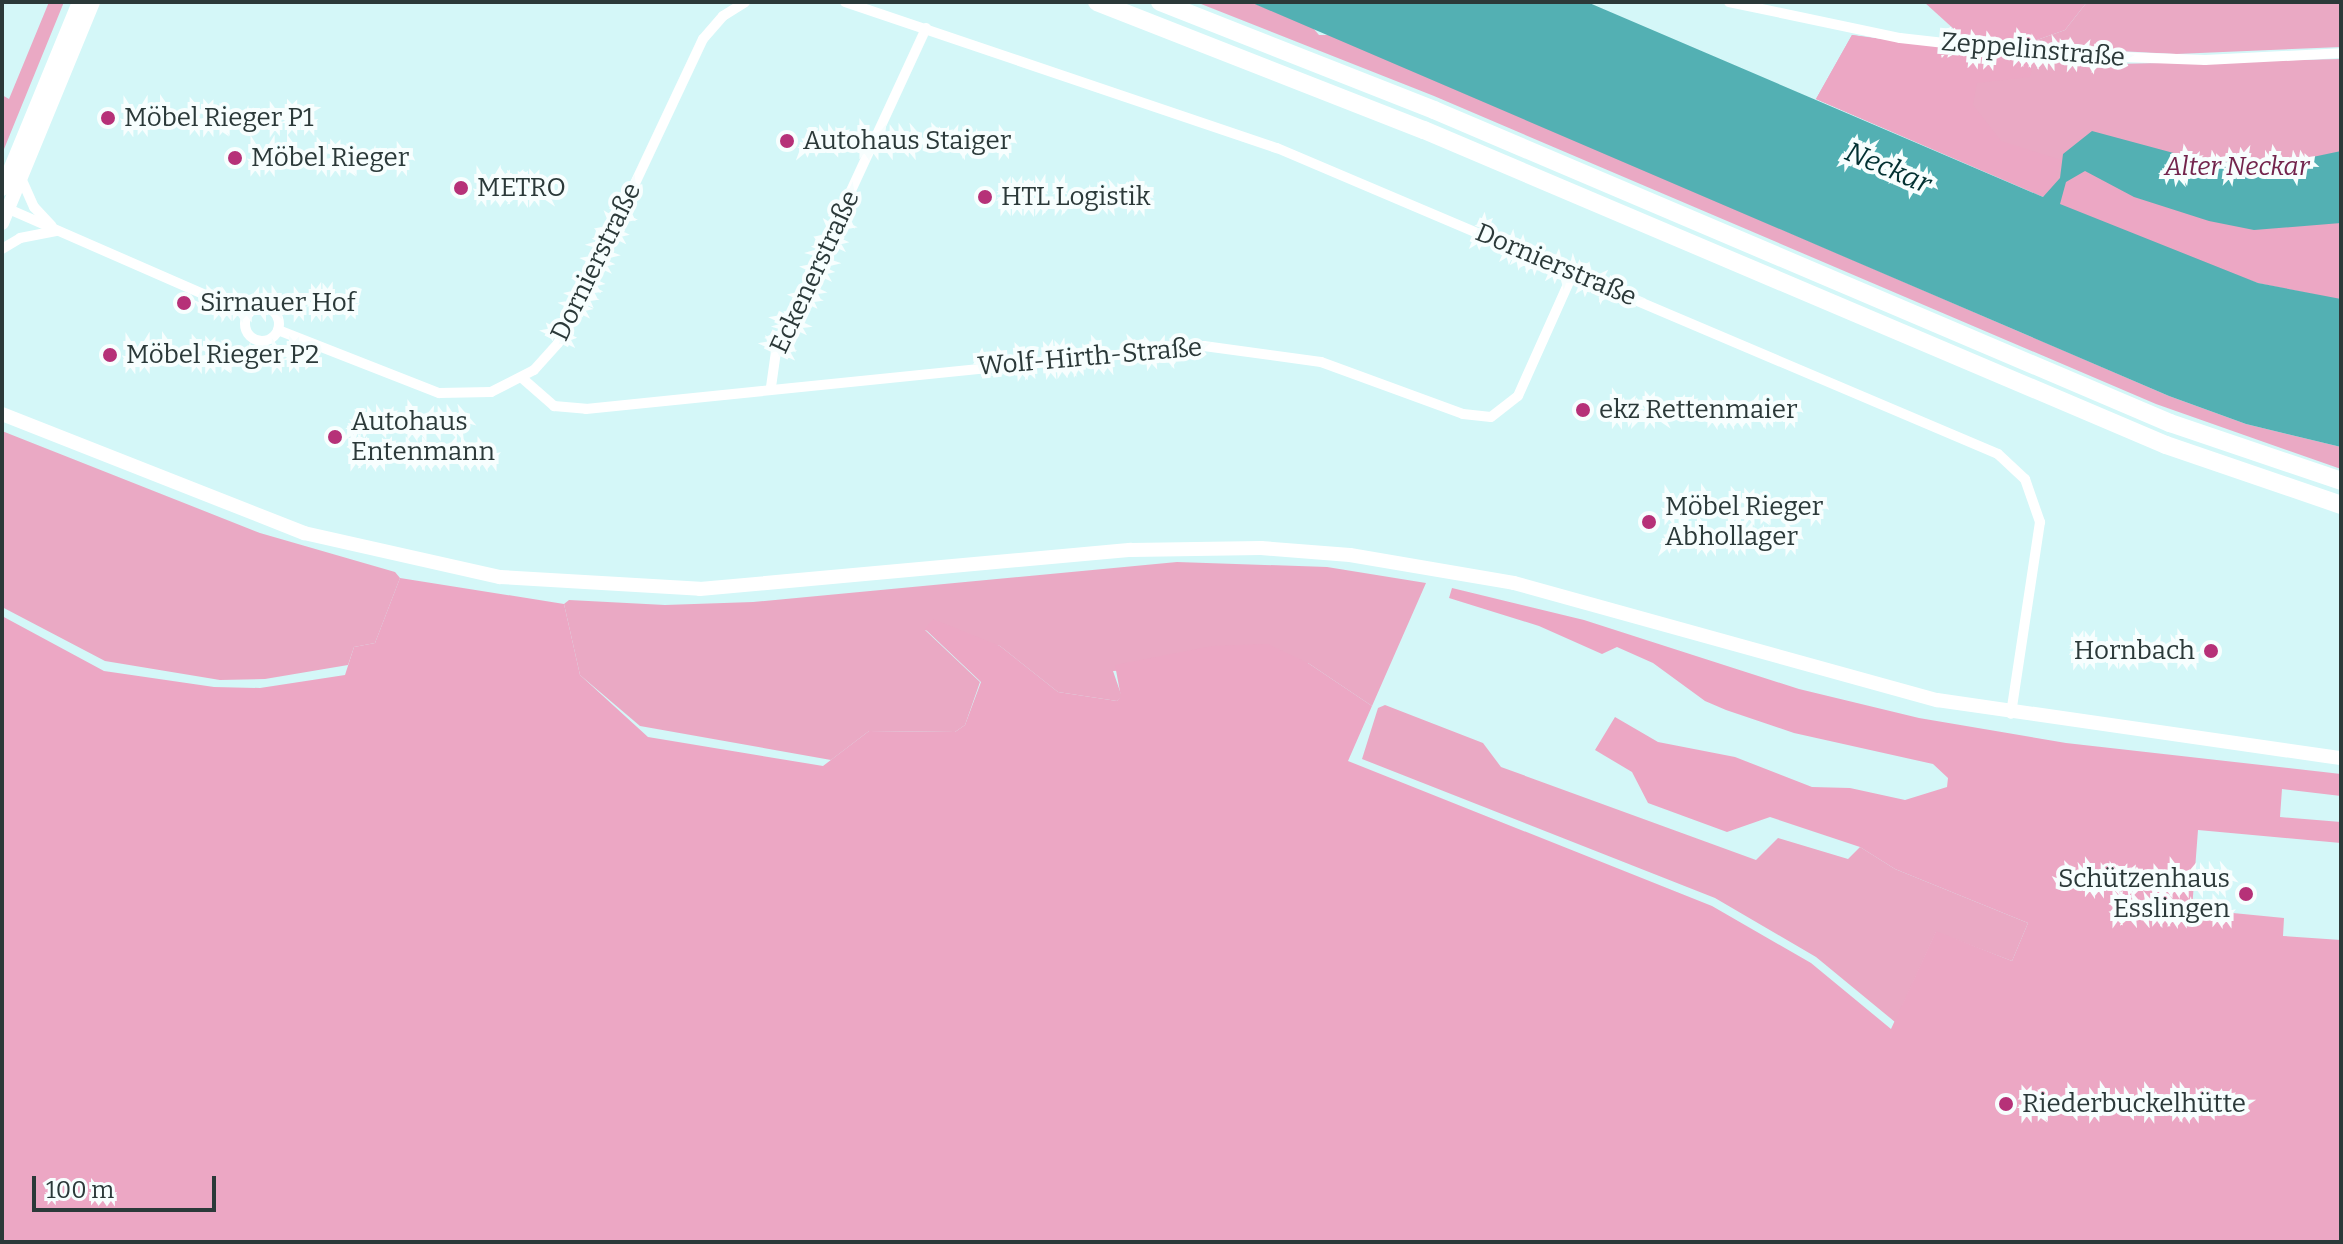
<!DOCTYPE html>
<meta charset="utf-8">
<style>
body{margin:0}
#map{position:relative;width:2343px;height:1244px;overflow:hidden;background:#d4f7f8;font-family:Bitter,serif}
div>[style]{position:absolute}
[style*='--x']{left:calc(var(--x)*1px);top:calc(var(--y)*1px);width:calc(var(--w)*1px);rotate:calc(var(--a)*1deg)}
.green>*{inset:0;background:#eaa9c4}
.forest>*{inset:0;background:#eca7c4}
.water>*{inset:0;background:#53b0b3}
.minor-tunnel>*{height:10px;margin-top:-5px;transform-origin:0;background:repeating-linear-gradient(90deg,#b2d1d2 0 10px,transparent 0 15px)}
.minor>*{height:10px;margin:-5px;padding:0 5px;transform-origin:5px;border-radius:5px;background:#fff}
.minor>.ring{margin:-5px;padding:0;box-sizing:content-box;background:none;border:10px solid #fff;border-radius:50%}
.secondary>*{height:14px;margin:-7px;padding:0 7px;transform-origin:7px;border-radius:7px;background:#fff}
.trunk>*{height:18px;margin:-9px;padding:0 9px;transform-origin:9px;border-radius:9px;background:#fff}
.dots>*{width:22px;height:22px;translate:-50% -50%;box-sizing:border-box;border:4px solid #f7fefe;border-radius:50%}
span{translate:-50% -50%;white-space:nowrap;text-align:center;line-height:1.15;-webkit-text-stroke:8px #f7fefe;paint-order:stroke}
.street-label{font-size:26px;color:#2b3939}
.poi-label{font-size:26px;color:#2b3939}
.left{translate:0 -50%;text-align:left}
.right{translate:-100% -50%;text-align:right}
.park-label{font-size:26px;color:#73254d;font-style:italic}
.water-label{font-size:28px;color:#023132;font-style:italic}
.frame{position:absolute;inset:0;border:4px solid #2b3939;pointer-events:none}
.scale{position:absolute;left:32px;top:1176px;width:184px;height:36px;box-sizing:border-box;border:4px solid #2b3939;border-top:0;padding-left:10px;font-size:24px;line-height:28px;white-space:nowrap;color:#2b3939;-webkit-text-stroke:6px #f7fefe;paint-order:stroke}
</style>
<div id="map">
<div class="green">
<div style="clip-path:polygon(49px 2px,64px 2px,2px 154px,2px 95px,9px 99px)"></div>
<div style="clip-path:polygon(1196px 2px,1250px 2px,1268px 9px,1313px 28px,1319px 35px,1330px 35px,2169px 396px,2246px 424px,2341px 447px,2341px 469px,2156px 404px,1434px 96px)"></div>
<div style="clip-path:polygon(2087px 2px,2341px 2px,2341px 47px,2176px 54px,2020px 46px,2065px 30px)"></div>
<div style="clip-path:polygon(1852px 35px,1964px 52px,2115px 64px,2341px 59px,2341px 300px,2258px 283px,2186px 258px,1816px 99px)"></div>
<div style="clip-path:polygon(2px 431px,260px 533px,395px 572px,400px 578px,375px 643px,354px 647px,348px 665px,265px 679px,220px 680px,105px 661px,2px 607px)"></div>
<div style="clip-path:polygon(1177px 562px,1327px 567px,1426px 583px,1372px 706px,1308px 663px,1113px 671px,1122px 697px,1117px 701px,1058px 692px,1000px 646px,925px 630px,980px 682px,965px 725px,955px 732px,869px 731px,831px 760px,640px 726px,580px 675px,564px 604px,569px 600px,665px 605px,753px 602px)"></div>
<div style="clip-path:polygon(1385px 705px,1483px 743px,1501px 767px,1756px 860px,1778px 838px,1848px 859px,1860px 847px,1895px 869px,2028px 923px,2012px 961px,1936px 932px,1895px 1022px,1816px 957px,1715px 898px,1362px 759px,1378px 708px)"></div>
</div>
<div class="forest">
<div style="clip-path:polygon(1924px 2px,2087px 2px,2065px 30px,2020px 46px,1967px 41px)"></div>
<div style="clip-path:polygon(1852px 35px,2034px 59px,2030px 77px,1977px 83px,1973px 105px,2001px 141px,2061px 160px,2054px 187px,2043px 197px,1816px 99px)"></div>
<div style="clip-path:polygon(2085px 171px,2134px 197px,2209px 221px,2254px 230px,2341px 223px,2341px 299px,2258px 283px,2060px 205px,2066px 182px)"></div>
<div style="clip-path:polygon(400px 578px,564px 604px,580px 675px,648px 737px,823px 766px,869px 731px,955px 732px,965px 725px,981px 682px,925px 629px,933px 619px,1000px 646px,1058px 692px,1117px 701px,1121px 697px,1115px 665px,1212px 646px,1268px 644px,1308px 663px,1372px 706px,1348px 761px,1712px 906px,1811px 963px,1891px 1029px,1936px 931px,2012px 961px,2028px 923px,1895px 869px,1860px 847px,1770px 817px,1727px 832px,1648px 803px,1632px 772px,1595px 750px,1615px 717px,1658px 742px,1735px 757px,1812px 787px,1850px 788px,1905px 800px,1947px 787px,1948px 778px,1933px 764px,1794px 733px,1726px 710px,1705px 701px,1653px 663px,1617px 647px,1602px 654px,1539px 626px,1449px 598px,1452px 588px,1584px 620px,1799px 689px,1919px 718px,2066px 743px,2341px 774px,2341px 796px,2282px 789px,2280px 817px,2341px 822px,2341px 843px,2198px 830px,2192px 909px,2284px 918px,2283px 936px,2341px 940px,2341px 1242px,2px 1242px,2px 616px,104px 671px,214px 687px,260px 688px,345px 675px,354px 647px,375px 643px)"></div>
</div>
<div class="water">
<div style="clip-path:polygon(1250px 2px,1587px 2px,2043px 197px,2060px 178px,2063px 154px,2092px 131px,2207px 162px,2289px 162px,2341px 151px,2341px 223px,2254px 230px,2209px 221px,2134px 197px,2085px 171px,2066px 182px,2060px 204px,2258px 283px,2341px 299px,2341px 447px,2246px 424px,2169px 396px)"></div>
</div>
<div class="minor-tunnel">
<div style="--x:203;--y:294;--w:50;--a:26.1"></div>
</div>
<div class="minor">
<div style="--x:845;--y:2;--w:456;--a:18.7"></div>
<div style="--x:1277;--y:148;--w:783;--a:23"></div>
<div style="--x:1998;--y:454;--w:37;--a:43"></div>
<div style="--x:2025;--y:479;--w:46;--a:70.8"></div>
<div style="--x:2040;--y:522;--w:194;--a:98.6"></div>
<div style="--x:1729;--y:2;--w:175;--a:11.9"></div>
<div style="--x:1900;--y:38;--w:143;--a:6.4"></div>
<div style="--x:2042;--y:54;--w:163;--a:2.1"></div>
<div style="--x:2205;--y:60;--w:136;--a:-2.9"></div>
<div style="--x:21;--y:178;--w:32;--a:66"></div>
<div style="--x:34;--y:207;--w:26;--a:47"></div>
<div style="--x:4;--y:207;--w:217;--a:23.6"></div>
<div style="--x:2;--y:249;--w:21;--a:-31"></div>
<div style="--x:20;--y:238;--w:38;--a:-11"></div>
<div class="ring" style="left:245px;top:307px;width:24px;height:24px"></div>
<div style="--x:278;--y:330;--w:173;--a:21.4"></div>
<div style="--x:439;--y:393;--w:52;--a:-1.1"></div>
<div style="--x:491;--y:392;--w:48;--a:-27.1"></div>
<div style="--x:534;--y:370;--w:36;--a:-48"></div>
<div style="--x:558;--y:343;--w:34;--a:-62"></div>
<div style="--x:574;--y:313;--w:303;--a:-64.8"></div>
<div style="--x:703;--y:39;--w:30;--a:-49"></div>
<div style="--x:723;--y:16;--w:26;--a:-32"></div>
<div style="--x:522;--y:378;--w:43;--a:41.2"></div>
<div style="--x:554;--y:406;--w:32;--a:5"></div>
<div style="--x:586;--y:409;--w:621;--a:-5.82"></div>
<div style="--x:1204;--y:346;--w:118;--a:7.8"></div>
<div style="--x:1321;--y:362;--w:151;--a:20.1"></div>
<div style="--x:1463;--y:414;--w:28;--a:6"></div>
<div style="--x:1491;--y:417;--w:34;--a:-38"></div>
<div style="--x:1518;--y:396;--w:135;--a:-65.9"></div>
<div style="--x:771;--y:387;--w:34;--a:-82"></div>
<div style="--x:776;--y:353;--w:358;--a:-65.2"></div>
</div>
<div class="secondary">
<div style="--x:2;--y:189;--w:202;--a:-67.6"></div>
<div style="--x:2;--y:223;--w:239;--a:-67.6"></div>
<div style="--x:2;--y:414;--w:325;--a:21.5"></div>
<div style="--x:304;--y:533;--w:201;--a:12.7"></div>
<div style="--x:500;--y:577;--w:200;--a:3.4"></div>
<div style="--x:700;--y:589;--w:433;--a:-5.2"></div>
<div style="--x:1131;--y:550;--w:130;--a:-0.9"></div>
<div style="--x:1261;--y:548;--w:89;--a:4.5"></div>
<div style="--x:1350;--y:555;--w:166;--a:9.7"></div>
<div style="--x:1514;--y:583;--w:439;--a:15.5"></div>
<div style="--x:1937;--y:700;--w:408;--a:8.2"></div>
</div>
<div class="trunk">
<div style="--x:1097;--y:2;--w:351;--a:21.4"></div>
<div style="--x:1424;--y:130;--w:806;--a:23"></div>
<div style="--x:2166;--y:445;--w:185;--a:18.9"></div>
<div style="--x:1160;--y:2;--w:295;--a:21.5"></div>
<div style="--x:1434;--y:110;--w:800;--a:23.04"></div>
<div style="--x:2170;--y:423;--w:181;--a:18.7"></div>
</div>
<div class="dots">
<div style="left:108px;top:118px;background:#b63178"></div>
<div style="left:787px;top:141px;background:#b63178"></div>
<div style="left:235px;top:158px;background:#b63178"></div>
<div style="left:461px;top:188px;background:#b63178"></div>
<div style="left:985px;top:197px;background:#b63178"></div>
<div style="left:184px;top:303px;background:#b63178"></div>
<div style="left:110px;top:355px;background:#b63178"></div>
<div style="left:1583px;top:410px;background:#b63178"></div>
<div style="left:335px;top:437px;background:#b63178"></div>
<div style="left:1649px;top:522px;background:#b63178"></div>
<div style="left:2211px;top:651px;background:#b63178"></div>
<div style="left:2246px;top:894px;background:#b63178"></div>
<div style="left:2006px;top:1104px;background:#b63178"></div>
</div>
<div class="street-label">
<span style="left:2033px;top:50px;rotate:5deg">Zeppelinstraße</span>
<span style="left:596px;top:262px;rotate:-64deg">Dornierstraße</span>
<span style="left:1556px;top:265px;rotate:23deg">Dornierstraße</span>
<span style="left:815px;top:272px;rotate:-65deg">Eckenerstraße</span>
<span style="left:1090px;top:357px;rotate:-5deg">Wolf-Hirth-Straße</span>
</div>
<div class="poi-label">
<span class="left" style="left:124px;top:118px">Möbel Rieger P1</span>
<span class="left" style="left:803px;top:141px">Autohaus Staiger</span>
<span class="left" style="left:251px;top:158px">Möbel Rieger</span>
<span class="left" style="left:477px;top:188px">METRO</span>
<span class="left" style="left:1001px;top:197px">HTL Logistik</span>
<span class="left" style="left:200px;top:303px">Sirnauer Hof</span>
<span class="left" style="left:126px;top:355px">Möbel Rieger P2</span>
<span class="left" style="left:1599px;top:410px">ekz Rettenmaier</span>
<span class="left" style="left:351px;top:437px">Autohaus<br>Entenmann</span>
<span class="left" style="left:1665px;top:522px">Möbel Rieger<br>Abhollager</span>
<span class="right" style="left:2195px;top:651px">Hornbach</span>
<span class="right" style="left:2230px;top:894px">Schützenhaus<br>Esslingen</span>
<span class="left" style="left:2022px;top:1104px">Riederbuckelhütte</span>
</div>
<div class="park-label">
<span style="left:2237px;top:167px">Alter Neckar</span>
</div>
<div class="water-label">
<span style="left:1888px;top:168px;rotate:23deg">Neckar</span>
</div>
<div class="frame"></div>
<div class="scale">100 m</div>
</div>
